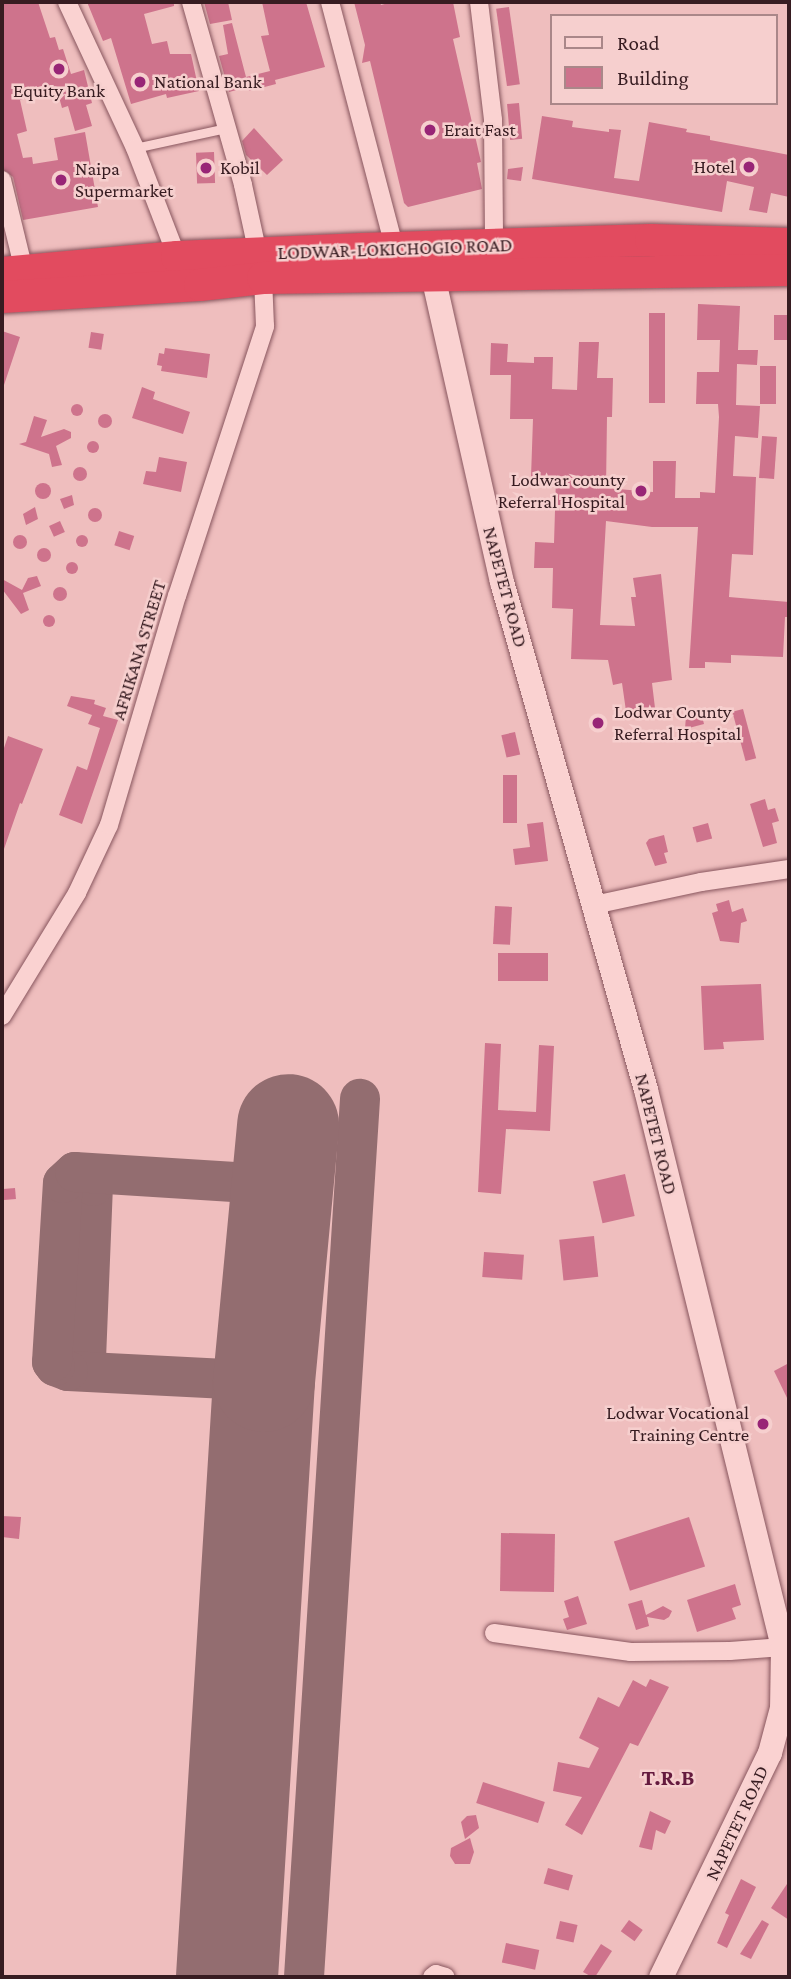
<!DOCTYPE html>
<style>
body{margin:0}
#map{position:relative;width:791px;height:1979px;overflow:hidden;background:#efbebe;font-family:"Crimson Pro",serif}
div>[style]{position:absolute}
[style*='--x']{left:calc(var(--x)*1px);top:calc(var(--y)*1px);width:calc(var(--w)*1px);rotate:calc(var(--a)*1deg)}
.taxiway>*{height:40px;margin:-20px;padding:0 20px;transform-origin:20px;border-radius:20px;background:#936d70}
.runway>*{height:102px;margin:-51px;padding:0 51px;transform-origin:51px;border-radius:51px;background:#936d70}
.building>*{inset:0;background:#ce738c;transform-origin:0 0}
.round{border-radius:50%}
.roads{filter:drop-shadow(0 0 2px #88565e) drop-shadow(0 0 2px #88565e)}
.lane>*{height:9px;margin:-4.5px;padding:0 4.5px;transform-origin:4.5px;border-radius:4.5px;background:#fad2d1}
.street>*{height:18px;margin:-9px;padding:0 9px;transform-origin:9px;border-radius:9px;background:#fad2d1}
.secondary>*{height:24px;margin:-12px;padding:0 12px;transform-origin:12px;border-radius:12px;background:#fad2d1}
.highway>*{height:32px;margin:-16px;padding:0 16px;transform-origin:16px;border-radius:16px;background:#e24b5f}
.dots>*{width:19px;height:19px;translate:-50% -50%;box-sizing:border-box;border:4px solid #f6cfce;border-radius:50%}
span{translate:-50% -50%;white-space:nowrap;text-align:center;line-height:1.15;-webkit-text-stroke:5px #f6cfce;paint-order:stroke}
.poi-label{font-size:19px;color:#371c21}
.left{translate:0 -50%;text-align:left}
.right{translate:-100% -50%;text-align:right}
.street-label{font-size:19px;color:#371c21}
.quarter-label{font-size:23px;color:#641a3e;font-weight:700}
.frame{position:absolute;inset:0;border:4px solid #371c21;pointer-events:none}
.legend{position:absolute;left:550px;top:14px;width:228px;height:91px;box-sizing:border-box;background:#f6cfce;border:2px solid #aa8789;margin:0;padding:9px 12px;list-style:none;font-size:21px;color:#371c21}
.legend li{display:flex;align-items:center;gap:14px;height:35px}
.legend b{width:35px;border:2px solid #aa8789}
</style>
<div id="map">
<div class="taxiway">
<div style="--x:92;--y:1372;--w:14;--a:-115"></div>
<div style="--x:86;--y:1359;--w:173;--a:-87.7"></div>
<div style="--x:93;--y:1186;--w:14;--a:-56"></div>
<div style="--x:264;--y:1381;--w:196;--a:-177.1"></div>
<div style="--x:68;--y:1371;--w:14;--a:-159"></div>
<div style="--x:55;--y:1366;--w:5;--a:-127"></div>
<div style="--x:52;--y:1362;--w:179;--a:-86.5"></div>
<div style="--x:63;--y:1183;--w:16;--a:-43"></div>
<div style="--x:75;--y:1172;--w:208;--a:3.6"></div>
<div style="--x:304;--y:1977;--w:880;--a:-86.35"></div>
</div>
<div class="runway">
<div style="--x:227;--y:1977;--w:597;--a:-86.45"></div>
<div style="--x:264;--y:1381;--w:257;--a:-84.6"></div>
</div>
<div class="building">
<div style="clip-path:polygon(2px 2px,38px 2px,50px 38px,55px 37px,59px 50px,63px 49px,71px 74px,84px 70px,92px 103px,86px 105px,92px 126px,75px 131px,68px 106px,62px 108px,57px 90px,20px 100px,27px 131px,17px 134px,23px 158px,32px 157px,33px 164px,58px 160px,54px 138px,85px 132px,98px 207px,23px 220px,13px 177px,2px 169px)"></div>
<div style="clip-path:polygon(87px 2px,174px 2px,174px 6px,144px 14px,152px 44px,167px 41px,170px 54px,191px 54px,199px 91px,167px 98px,166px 94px,131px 104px,111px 38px,103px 41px)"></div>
<div style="clip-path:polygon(204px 2px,228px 2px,232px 20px,210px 24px)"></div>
<div style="clip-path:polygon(262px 2px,306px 2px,325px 67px,275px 80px,276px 84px,249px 91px,248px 87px,229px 92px,219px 56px,228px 54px,223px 25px,232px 23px,246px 77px,270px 71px,261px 36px,269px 35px)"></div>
<div style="clip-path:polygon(354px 2px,380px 2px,381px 5px,392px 2px,453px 2px,460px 37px,453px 39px,481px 162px,477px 163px,482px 189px,408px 207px,404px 203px,370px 61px,362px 63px,365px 45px)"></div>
<div style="left:509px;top:7px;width:78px;height:13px;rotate:82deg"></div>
<div style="left:519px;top:103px;width:36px;height:12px;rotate:85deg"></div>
<div style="clip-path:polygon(542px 116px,573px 121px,572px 127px,609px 132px,609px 129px,621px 130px,614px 178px,639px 181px,649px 122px,687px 129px,686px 132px,710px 136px,710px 140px,789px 155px,789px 197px,771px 193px,767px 213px,749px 210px,754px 187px,727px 181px,722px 212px,532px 179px)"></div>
<div style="clip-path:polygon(254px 128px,283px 160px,267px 175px,246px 155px,242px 141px)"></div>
<div style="left:214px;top:152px;width:31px;height:18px;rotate:88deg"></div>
<div style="clip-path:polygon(523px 167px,521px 181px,507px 179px,508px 169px)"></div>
<div style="clip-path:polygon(698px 304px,740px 306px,738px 350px,758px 350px,757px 365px,737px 364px,736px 405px,760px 406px,758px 438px,735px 436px,733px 476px,756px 477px,753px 555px,732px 554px,729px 597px,789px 602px,788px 617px,785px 617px,783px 657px,731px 655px,731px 663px,705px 662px,705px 668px,689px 668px,698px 527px,652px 527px,606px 521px,600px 625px,635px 626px,631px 597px,636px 597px,633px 578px,661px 574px,672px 680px,652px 683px,655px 708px,646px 709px,647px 717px,634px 720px,633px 710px,626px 711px,622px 683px,613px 685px,608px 660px,571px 659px,573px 609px,552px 608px,553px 568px,534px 568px,535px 542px,554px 543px,556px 478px,531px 477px,533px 419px,510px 419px,511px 375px,490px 375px,491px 343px,508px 344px,507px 362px,534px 363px,534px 357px,553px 357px,552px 389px,577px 390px,579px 342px,599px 342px,597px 378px,613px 378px,612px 417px,607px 417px,606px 488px,653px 492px,653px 461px,676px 461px,675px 498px,700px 498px,700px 492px,715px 493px,719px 417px,718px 404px,696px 404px,697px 372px,719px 372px,720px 340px,697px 340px)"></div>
<div style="left:649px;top:313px;width:16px;height:90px"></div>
<div style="left:789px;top:315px;width:25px;height:15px;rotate:90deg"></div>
<div style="clip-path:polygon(2px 331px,20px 337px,4px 385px,2px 385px)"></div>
<div style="left:91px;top:332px;width:13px;height:16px;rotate:9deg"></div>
<div style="clip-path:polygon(165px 348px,210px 354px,207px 378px,161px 371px,162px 366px,157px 365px,159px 353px,164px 354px)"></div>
<div style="left:760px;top:366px;width:16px;height:38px"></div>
<div style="clip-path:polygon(142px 387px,155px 392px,153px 399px,190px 412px,183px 434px,132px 418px)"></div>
<div class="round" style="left:71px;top:404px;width:12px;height:12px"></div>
<div class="round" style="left:98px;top:414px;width:14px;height:14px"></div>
<div style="clip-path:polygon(34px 416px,47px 420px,41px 437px,64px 429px,71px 432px,71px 438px,56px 446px,62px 465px,52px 467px,49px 454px,19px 444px,26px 442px)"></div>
<div style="left:762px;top:436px;width:15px;height:42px;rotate:4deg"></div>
<div class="round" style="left:87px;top:441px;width:12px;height:12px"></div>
<div style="clip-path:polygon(159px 457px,187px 462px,181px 492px,143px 484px,146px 471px,156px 472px)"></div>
<div class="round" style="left:73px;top:467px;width:14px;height:14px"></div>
<div class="round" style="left:35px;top:483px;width:16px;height:16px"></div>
<div style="clip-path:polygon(72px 495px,74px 505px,64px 509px,60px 499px)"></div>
<div style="clip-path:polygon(35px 507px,38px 519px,26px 525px,23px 514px)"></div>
<div class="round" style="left:88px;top:508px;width:14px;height:14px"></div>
<div style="left:60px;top:521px;width:12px;height:12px;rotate:66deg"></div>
<div style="left:119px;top:531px;width:16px;height:15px;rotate:18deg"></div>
<div class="round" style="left:76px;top:535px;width:12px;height:12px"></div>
<div class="round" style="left:13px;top:535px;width:14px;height:14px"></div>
<div class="round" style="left:37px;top:548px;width:14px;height:14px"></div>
<div class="round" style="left:66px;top:562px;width:12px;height:12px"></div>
<div style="clip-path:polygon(37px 576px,41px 586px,23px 593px,29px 610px,21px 614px,2px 589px,2px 579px,22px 590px,28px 578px)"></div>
<div class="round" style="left:53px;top:587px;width:14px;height:14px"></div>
<div class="round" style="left:43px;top:615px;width:12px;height:12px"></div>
<div style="clip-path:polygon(71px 696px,95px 700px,94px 704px,106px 708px,103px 716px,118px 720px,82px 824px,59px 815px,77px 766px,87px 770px,100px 728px,88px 724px,92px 715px,67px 706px)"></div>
<div style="left:743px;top:709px;width:51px;height:11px;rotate:75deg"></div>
<div style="clip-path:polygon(701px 712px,704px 724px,685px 729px,686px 716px)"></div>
<div style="left:515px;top:732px;width:23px;height:14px;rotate:77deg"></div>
<div style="clip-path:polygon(8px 736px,43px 749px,22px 804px,20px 803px,4px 849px,2px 754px)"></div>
<div style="left:503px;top:775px;width:14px;height:48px"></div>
<div style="clip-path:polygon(765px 799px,768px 810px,775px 808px,779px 821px,772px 823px,777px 843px,763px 847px,750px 804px)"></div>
<div style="clip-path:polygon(543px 822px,548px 861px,515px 865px,513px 849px,530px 847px,527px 824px)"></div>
<div style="left:708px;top:823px;width:16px;height:16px;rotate:75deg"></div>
<div style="clip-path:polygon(664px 835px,668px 852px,664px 853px,667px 863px,655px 866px,646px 843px,649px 839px)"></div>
<div style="clip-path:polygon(729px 900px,732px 912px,743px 908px,747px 921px,741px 923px,739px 943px,720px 941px,712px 913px,718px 911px,716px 904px)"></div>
<div style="left:495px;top:906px;width:17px;height:38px;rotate:3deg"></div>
<div style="left:498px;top:953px;width:50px;height:28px"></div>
<div style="clip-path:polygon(761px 984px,764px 1040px,723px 1042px,724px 1049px,704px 1050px,701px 986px)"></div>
<div style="clip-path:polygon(485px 1043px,501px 1044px,498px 1110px,536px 1112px,539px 1045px,554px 1046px,550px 1131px,506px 1129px,501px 1194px,478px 1192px)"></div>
<div style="left:625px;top:1174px;width:43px;height:33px;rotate:77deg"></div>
<div style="left:15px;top:1188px;width:11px;height:12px;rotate:85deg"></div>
<div style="left:594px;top:1236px;width:41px;height:35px;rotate:84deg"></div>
<div style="left:484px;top:1252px;width:40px;height:25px;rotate:4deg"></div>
<div style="clip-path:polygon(789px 1363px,789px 1402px,774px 1371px)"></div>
<div style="clip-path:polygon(2px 1516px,21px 1517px,19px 1539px,2px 1537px)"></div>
<div style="left:689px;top:1517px;width:52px;height:79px;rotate:72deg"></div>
<div style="left:501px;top:1533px;width:54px;height:58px;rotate:1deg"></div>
<div style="clip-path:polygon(735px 1584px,741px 1605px,732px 1608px,736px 1619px,697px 1632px,687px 1600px)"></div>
<div style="clip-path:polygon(578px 1596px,587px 1624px,567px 1630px,563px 1619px,569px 1617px,564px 1601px)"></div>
<div style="clip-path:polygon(642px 1600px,646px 1615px,663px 1606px,672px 1611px,669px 1617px,664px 1620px,647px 1617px,649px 1626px,636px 1630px,628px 1604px)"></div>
<div style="clip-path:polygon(650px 1679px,669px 1687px,638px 1746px,630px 1743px,582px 1835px,565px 1825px,582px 1797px,553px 1791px,558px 1762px,589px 1768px,599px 1748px,579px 1738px,598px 1697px,619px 1707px,633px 1680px,646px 1687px)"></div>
<div style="left:483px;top:1782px;width:65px;height:22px;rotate:18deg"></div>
<div style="clip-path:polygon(650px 1811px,671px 1821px,665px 1834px,656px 1830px,652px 1850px,639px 1847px)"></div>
<div style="clip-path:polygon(476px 1815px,479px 1828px,465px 1839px,461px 1822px,467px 1816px)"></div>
<div style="clip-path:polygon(470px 1838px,474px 1852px,470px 1864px,455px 1864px,450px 1856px,451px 1848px)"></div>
<div style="left:548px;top:1868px;width:26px;height:16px;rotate:16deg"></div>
<div style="clip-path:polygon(741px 1879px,756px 1887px,727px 1948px,717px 1943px,729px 1915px,725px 1913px)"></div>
<div style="clip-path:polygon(789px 1881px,789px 1920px,771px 1908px)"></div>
<div style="left:629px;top:1920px;width:17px;height:14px;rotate:36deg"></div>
<div style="clip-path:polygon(762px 1920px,769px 1924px,751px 1959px,740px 1954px)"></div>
<div style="left:560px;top:1921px;width:18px;height:18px;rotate:13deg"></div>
<div style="left:506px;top:1943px;width:34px;height:20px;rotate:12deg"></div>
<div style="clip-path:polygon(601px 1944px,612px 1951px,595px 1977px,592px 1977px,583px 1972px)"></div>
</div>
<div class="roads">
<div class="lane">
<div style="--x:135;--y:148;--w:93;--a:-12.4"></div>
</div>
<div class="street">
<div style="--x:67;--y:2;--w:161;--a:65"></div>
<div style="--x:135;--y:148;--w:117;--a:68.9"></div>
<div style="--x:191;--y:2;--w:190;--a:74.1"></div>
<div style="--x:243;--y:185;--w:71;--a:77.7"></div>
<div style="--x:330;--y:2;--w:255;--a:75.3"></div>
<div style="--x:479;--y:2;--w:119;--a:83.2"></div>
<div style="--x:493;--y:120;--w:125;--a:89.5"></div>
<div style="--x:2;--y:180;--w:93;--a:76.3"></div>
<div style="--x:594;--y:905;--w:109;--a:-12.1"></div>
<div style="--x:701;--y:882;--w:89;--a:-8.4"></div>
<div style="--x:2;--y:1016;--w:144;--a:-58.6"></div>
<div style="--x:77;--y:893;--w:75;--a:-64.8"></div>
<div style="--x:109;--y:825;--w:239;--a:-73.5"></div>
<div style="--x:177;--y:596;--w:284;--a:-71.9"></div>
<div style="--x:265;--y:326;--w:48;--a:-92.4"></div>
<div style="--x:494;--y:1633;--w:138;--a:7.9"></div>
<div style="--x:631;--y:1652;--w:99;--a:-0.6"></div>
<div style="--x:730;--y:1651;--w:53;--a:-4.3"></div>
<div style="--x:432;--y:1977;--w:5;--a:-37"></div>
<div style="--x:436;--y:1974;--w:10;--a:17"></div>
</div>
<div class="secondary">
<div style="--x:433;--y:276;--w:314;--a:77.3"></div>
<div style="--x:502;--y:582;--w:528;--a:74.17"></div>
<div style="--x:646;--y:1090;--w:574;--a:76.18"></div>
<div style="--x:783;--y:1647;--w:61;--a:90.9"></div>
<div style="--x:782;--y:1708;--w:47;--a:104.9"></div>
<div style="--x:770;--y:1753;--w:249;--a:115.9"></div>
</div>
<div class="highway">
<div style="--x:2;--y:273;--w:176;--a:-5.2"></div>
<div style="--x:177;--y:257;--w:185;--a:-2.5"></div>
<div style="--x:362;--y:249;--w:289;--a:-1.8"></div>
<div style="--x:651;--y:240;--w:138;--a:1.7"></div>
<div style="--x:2;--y:297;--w:198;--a:-3.5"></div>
<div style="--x:200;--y:285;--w:63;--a:-6.3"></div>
<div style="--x:263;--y:278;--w:526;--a:-0.87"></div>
</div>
</div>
<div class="dots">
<div style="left:59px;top:69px;background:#982576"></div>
<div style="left:140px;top:82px;background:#982576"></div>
<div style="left:430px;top:130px;background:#982576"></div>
<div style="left:749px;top:167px;background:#982576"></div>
<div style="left:206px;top:168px;background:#982576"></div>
<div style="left:61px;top:180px;background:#982576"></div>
<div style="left:641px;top:491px;background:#982576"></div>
<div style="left:598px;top:723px;background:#982576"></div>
<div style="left:763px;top:1424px;background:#982576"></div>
</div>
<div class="poi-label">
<span class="left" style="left:154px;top:82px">National Bank</span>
<span style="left:59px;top:91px">Equity Bank</span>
<span class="left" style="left:444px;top:130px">Erait Fast</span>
<span class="right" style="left:735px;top:167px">Hotel</span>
<span class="left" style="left:220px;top:168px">Kobil</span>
<span class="left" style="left:75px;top:180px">Naipa<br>Supermarket</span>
<span class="right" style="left:625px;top:491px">Lodwar county<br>Referral Hospital</span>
<span class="left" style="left:614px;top:723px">Lodwar County<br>Referral Hospital</span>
<span class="right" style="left:749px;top:1424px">Lodwar Vocational<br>Training Centre</span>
</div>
<div class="street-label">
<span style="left:395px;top:249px;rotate:-2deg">LODWAR-LOKICHOGIO ROAD</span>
<span style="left:505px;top:587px;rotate:75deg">NAPETET ROAD</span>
<span style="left:139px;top:650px;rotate:-73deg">AFRIKANA STREET</span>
<span style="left:656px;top:1134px;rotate:76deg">NAPETET ROAD</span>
<span style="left:737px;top:1823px;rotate:-65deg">NAPETET ROAD</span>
</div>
<div class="quarter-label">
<span style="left:668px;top:1777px">T.R.B</span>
</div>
<div class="frame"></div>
<ul class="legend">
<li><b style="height:9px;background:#fad2d1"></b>Road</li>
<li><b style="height:19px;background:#ce738c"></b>Building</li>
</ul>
</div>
